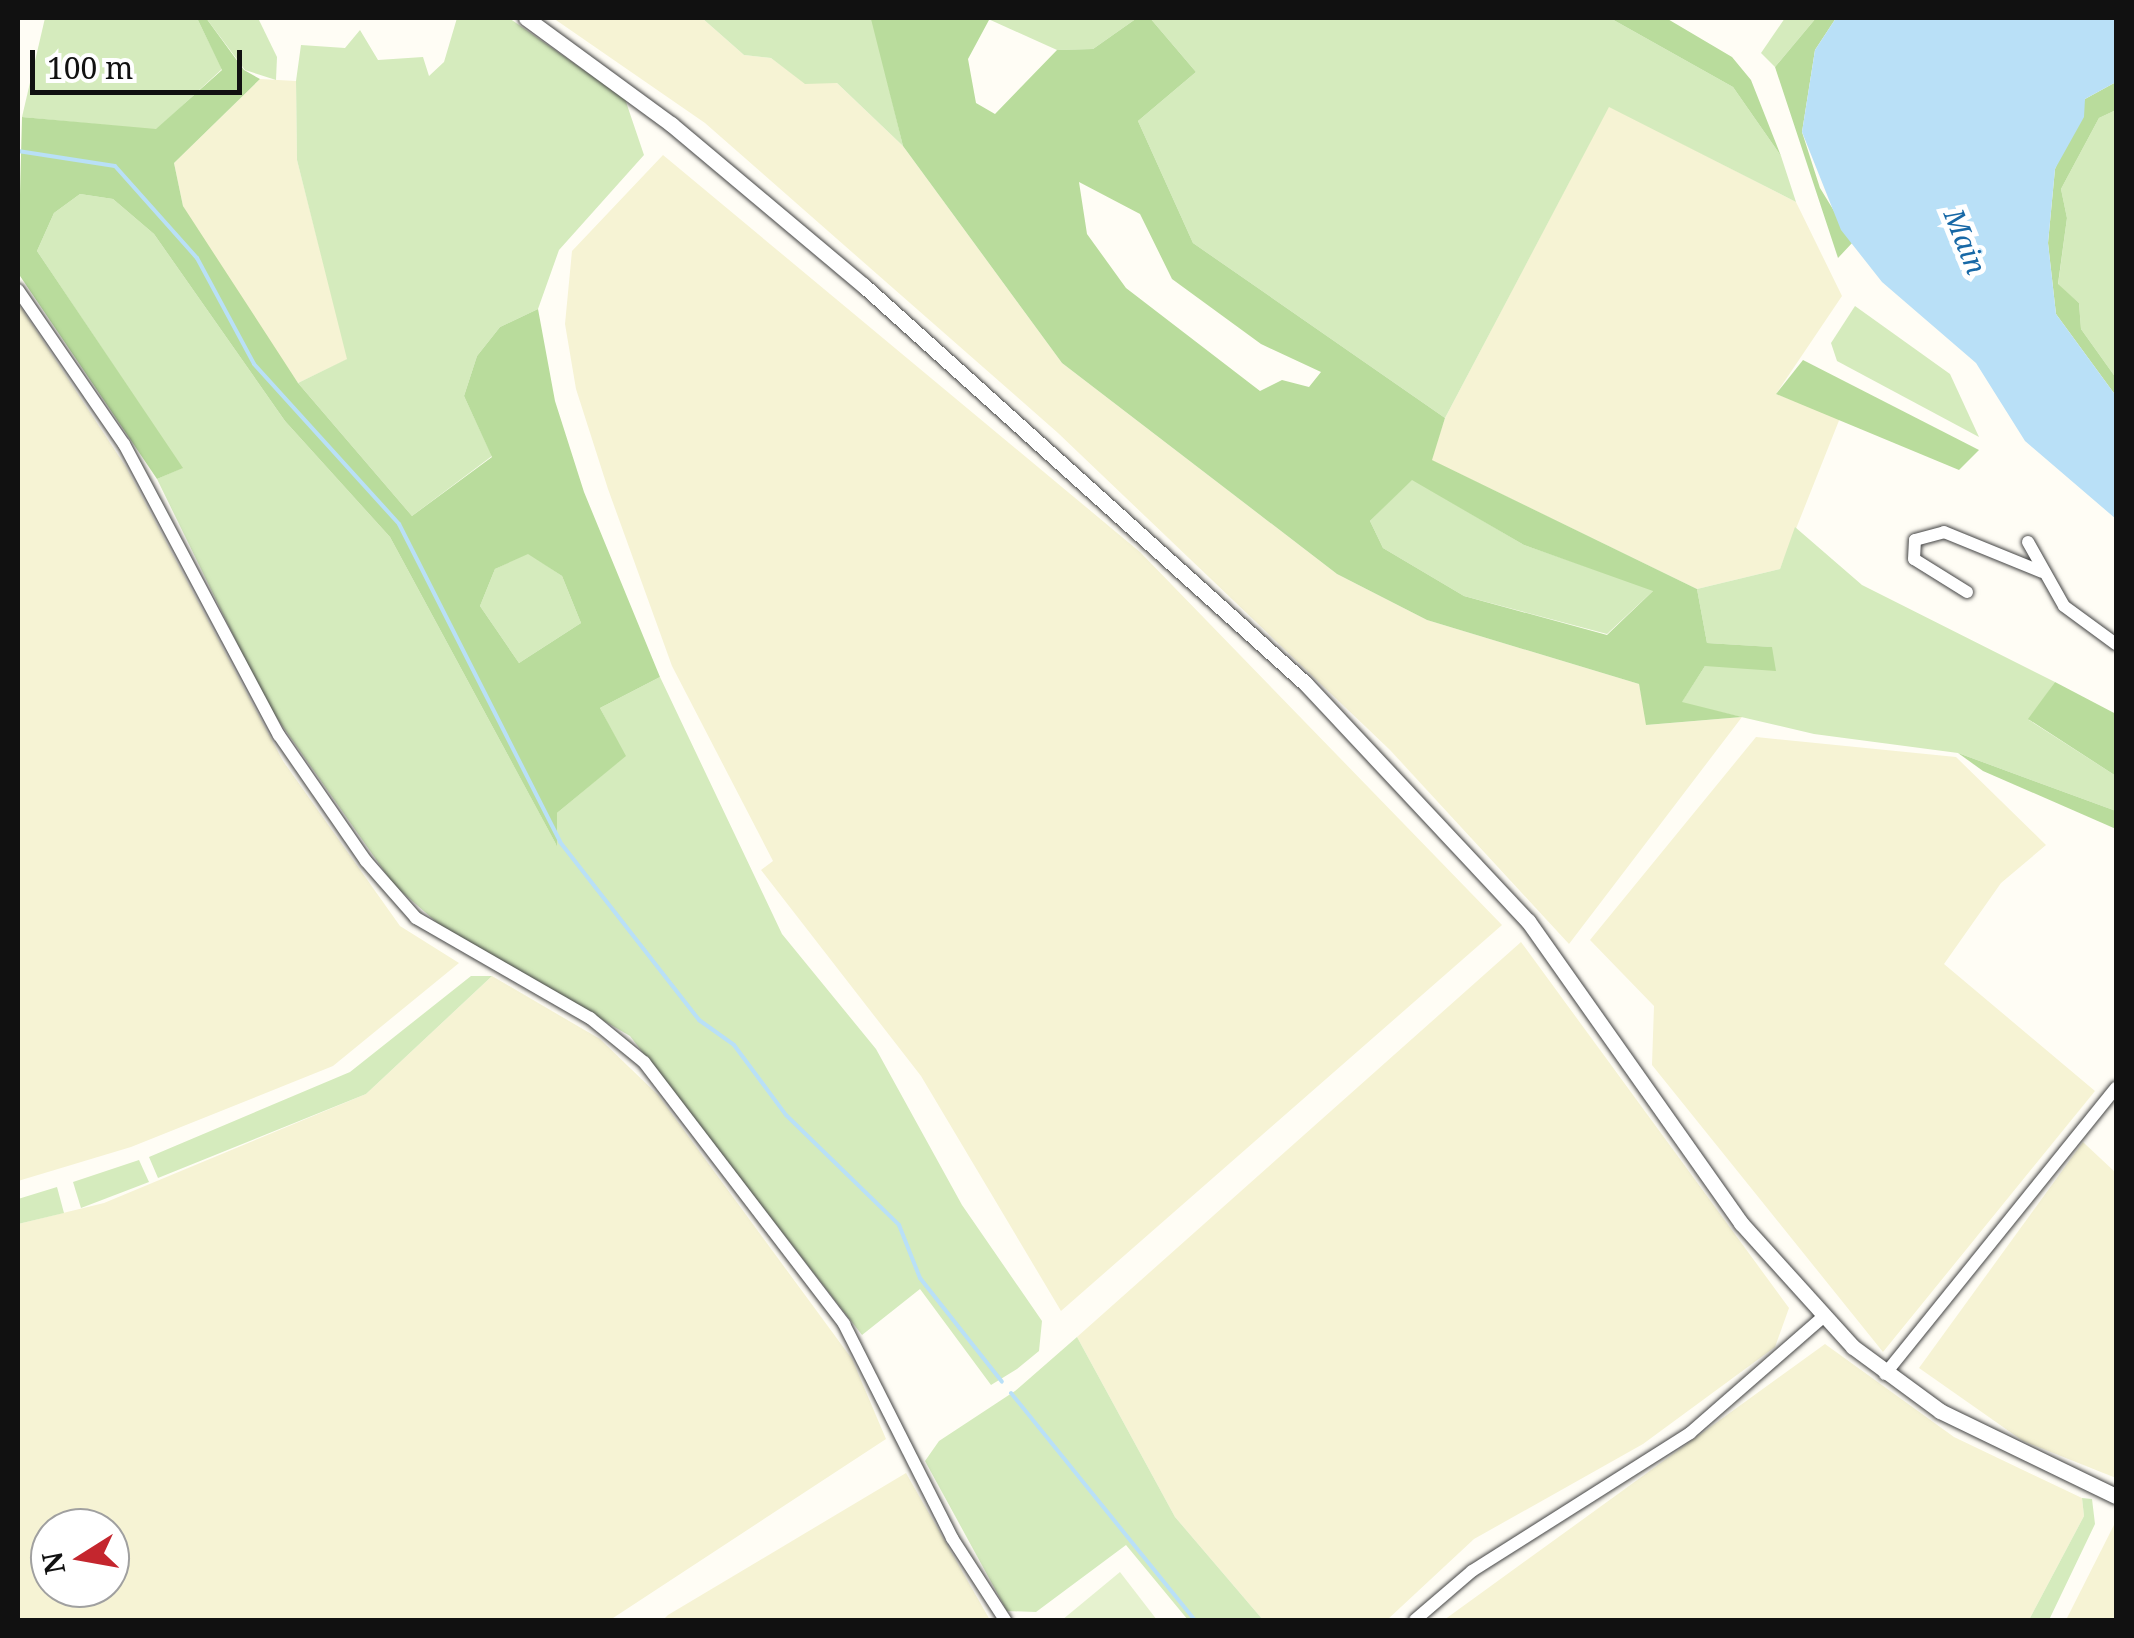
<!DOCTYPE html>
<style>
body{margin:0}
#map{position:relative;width:2134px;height:1638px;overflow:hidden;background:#fffdf5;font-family:"Noto Serif",serif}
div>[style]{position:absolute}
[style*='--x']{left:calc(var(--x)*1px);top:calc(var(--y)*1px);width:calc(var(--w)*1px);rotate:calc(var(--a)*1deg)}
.farmland>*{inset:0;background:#f6f3d4}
.green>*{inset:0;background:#d5ebbd}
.forest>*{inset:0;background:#b9dc9c}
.pitch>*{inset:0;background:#e6f2cf}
.water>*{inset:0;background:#b9e0f7}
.stream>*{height:4px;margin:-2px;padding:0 2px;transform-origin:2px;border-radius:2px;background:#b9e0f7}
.roads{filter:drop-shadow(0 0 2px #444) drop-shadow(0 0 2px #444)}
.minor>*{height:12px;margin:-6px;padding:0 6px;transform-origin:6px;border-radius:6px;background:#fff}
.tertiary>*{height:15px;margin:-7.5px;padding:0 7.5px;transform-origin:7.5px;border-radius:7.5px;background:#fff}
span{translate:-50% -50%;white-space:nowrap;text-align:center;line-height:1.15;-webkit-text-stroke:10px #fff;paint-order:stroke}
.water-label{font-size:28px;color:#1768a6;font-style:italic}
.frame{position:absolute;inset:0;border:20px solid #111;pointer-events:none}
.north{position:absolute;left:30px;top:1508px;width:100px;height:100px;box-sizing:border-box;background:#fff;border:2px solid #a0a0a0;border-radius:50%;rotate:259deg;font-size:28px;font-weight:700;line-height:40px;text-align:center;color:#111}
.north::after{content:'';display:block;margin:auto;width:35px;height:45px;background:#c4262e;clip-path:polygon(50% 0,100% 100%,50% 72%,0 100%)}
.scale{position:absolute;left:30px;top:50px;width:212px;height:45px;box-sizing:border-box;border:5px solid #111;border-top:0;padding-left:12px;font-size:30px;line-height:35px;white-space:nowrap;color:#111;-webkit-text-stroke:8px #fff;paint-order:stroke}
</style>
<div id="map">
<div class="farmland">
<div style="clip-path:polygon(553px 18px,702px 18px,744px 55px,771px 58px,805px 83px,837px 83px,903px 146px,1062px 363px,1337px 574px,1427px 620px,1639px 684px,1647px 725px,1742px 717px,1569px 944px,1390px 750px,1058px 433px,705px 123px)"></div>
<div style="clip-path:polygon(260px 79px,296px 81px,297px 160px,348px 359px,298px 383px,218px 268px,183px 206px,174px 163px)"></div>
<div style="clip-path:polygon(1609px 106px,1796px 202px,1842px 296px,1776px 394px,1840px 418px,1780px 569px,1697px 589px,1431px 460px,1445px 418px)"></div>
<div style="clip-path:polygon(663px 155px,1140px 552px,1502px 925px,1061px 1311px,921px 1076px,761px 870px,773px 861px,672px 666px,608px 489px,576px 389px,565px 324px,572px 251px)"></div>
<div style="clip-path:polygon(18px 303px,126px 467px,283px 761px,400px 926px,459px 963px,333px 1066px,131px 1147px,18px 1181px)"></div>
<div style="clip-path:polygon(1756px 737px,1956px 757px,2046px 845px,2001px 883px,1944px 964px,2095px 1091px,1883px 1352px,1652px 1065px,1654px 1006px,1590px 940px)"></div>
<div style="clip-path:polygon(1521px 942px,1789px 1308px,1775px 1347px,1643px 1444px,1474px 1539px,1387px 1620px,1263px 1620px,1175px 1517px,1077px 1337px)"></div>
<div style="clip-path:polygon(evenodd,492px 976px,600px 1039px,658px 1095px,852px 1359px,886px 1439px,610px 1620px,18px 1620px,18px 1224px,104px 1203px,366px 1094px,492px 976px,50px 1528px,110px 1528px,110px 1588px,50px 1588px,50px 1528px)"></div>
<div style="clip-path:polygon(2083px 1142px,2116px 1173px,2116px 1478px,2023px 1441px,1919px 1368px)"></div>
<div style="clip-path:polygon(1825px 1344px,1954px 1437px,2082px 1498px,2084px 1516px,2029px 1620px,1444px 1620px)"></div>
<div style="clip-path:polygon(906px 1473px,990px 1620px,663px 1620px,668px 1615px)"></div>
<div style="clip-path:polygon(2116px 1521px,2116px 1620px,2066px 1620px)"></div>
</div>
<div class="green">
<div style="clip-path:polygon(45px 18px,197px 18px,222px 69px,156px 130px,22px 117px)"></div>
<div style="clip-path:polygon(206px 18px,258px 18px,277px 57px,276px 80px,245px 70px)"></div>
<div style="clip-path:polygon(457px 18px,509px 18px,625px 99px,644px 155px,559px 250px,538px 309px,500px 327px,477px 356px,464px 396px,492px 456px,412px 516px,298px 383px,347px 359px,297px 160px,296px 81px,301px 45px,345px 48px,360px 30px,378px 60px,423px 57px,429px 76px,444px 62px)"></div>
<div style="clip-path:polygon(702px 18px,872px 18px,903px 146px,837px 83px,805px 84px,771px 58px,744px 55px)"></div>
<div style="clip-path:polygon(986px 18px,1137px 18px,1093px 49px,1057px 50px)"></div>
<div style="clip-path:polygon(1150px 18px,1610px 18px,1733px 87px,1781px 156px,1796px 202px,1609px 107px,1445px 418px,1193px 243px,1138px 121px,1196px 72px)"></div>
<div style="clip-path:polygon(1785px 18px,1816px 18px,1775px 67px,1761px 53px)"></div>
<div style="clip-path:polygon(2116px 110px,2116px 378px,2081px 329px,2079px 303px,2058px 285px,2067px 218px,2061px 189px,2099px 118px)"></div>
<div style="clip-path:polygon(80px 194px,113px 199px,154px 234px,285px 421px,390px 537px,556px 844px,557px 813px,625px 756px,600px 708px,660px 677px,782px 934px,876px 1049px,962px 1205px,1042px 1321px,1039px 1351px,1017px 1369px,991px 1385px,920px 1289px,862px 1335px,630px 1036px,441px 926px,394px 885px,267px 704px,157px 479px,182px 468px,37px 251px,54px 213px)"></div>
<div style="clip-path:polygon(1855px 306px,1950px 374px,1979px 437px,1837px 361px,1831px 343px)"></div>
<div style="clip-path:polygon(1412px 479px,1524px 545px,1654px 590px,1607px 634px,1464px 596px,1383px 548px,1370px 521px)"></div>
<div style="clip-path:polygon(1795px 527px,1862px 585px,2055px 682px,2029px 720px,2116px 776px,2116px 811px,1958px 753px,1814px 734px,1681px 703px,1705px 666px,1771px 647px,1707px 643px,1697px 589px,1780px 569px)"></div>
<div style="clip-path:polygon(528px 553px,562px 576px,581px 623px,519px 663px,480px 606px,495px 569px)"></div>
<div style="clip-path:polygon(471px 976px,492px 976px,366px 1094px,158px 1178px,149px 1157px,350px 1072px)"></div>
<div style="clip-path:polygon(139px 1160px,149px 1182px,81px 1208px,73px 1182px)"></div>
<div style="clip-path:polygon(57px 1187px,64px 1213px,18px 1224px,18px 1199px)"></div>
<div style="clip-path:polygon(1077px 1337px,1175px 1517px,1263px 1620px,1188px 1620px,1126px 1545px,1036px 1612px,1007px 1611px,925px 1461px,939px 1441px,1015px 1391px)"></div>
<div style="clip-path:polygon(2082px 1498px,2092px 1499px,2095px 1524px,2049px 1620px,2029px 1620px,2084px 1516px)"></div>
</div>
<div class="forest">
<div style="clip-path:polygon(evenodd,197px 18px,206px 18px,244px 70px,260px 79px,174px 163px,183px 206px,298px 383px,412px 516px,492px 457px,464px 396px,477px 356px,500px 327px,538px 309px,555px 401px,584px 492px,660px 677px,600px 708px,626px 756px,557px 813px,557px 846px,390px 537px,285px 421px,154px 234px,113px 199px,80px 194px,54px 213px,37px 251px,183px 468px,157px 479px,18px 273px,22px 117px,156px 129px,222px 70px,197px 18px,528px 554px,562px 576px,581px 623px,519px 663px,480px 606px,495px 569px,528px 554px)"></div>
<div style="clip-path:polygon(evenodd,1137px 18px,1150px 18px,1196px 72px,1138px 121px,1193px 243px,1445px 418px,1432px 460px,1697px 589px,1707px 643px,1772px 647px,1776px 671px,1705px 666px,1682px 702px,1742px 717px,1646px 725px,1639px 684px,1427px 620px,1337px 574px,1062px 363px,903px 146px,871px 19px,989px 20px,968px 59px,976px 103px,995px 114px,1057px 50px,1093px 49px,1137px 18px,1079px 182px,1140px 214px,1172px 279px,1261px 344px,1321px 372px,1309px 387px,1282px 380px,1260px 391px,1126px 288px,1087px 234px,1079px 182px,1137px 18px,1412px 480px,1524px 545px,1653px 591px,1607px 635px,1464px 596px,1383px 548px,1370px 521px,1412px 480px)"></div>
<div style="clip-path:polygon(1610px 18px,1666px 18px,1732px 57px,1751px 80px,1781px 156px,1733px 87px)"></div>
<div style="clip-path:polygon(1816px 18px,1836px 18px,1815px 50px,1802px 132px,1820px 188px,1853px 242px,1838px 258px,1775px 67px)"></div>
<div style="clip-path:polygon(2116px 82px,2116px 110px,2099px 118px,2061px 189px,2067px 218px,2058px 284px,2079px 303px,2081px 329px,2116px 378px,2116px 396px,2056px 314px,2048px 243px,2055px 169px,2085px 99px)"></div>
<div style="clip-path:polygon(1803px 360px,1979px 450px,1959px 470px,1776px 394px)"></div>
<div style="clip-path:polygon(2055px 682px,2116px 714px,2116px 776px,2028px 719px)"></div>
<div style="clip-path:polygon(1958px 753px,2116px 811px,2116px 829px,1983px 771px)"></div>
</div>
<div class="pitch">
<div style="clip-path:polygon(1120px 1572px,1157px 1620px,1062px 1620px)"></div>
</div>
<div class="water">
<div style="clip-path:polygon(1836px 18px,2116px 18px,2116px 82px,2085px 99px,2084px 117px,2055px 169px,2048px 243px,2056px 314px,2116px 396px,2116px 519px,2025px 441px,1976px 363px,1882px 282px,1841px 230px,1802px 132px,1815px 50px)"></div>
</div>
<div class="stream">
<div style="--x:18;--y:151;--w:98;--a:8.8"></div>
<div style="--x:115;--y:166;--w:123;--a:48.3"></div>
<div style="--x:197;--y:258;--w:120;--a:61.7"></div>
<div style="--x:254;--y:364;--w:216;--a:47.8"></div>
<div style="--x:399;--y:524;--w:356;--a:63.1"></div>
<div style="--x:560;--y:842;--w:226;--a:52"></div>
<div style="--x:699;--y:1020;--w:43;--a:35.5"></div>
<div style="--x:734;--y:1045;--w:87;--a:53.4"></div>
<div style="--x:786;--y:1115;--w:158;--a:44.2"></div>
<div style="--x:899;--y:1225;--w:57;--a:68.4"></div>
<div style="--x:920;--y:1278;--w:132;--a:51.7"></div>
<div style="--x:1011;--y:1393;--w:292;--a:51"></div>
</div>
<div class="roads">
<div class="minor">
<div style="--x:18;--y:290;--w:187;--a:55.5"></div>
<div style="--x:124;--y:444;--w:330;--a:62"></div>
<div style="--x:279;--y:735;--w:153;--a:55.4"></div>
<div style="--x:366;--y:861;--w:76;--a:48.7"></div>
<div style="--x:416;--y:918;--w:201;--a:29.9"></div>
<div style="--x:590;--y:1018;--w:70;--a:39.2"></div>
<div style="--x:644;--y:1062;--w:330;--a:52.6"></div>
<div style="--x:844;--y:1324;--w:240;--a:63.2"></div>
<div style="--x:952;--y:1538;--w:98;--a:57.1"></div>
<div style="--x:2028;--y:542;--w:73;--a:60.6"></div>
<div style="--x:2064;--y:606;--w:64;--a:36.2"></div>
<div style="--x:1967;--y:592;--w:62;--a:-148.1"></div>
<div style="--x:1914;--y:559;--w:19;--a:-87"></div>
<div style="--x:1915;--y:540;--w:30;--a:-15"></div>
<div style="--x:1944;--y:532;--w:106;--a:22.2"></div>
<div style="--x:1885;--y:1374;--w:368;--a:-51.1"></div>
<div style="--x:1415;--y:1620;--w:75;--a:-40.7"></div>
<div style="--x:1472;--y:1571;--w:258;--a:-32.3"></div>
<div style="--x:1690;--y:1433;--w:176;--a:-41.1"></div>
</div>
<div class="tertiary">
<div style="--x:526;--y:18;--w:180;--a:36.2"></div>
<div style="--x:671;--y:124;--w:251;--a:40"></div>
<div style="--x:863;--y:285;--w:596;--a:42.01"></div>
<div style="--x:1306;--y:684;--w:325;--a:46.9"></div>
<div style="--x:1528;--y:921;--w:370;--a:54.8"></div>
<div style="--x:1741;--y:1223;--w:167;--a:47.9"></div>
<div style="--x:1853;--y:1347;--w:108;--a:36.3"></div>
<div style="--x:1940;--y:1411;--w:195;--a:25.8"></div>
</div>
</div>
<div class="water-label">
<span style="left:1966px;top:241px;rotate:68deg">Main</span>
</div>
<div class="frame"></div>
<div class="north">N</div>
<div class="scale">100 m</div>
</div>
